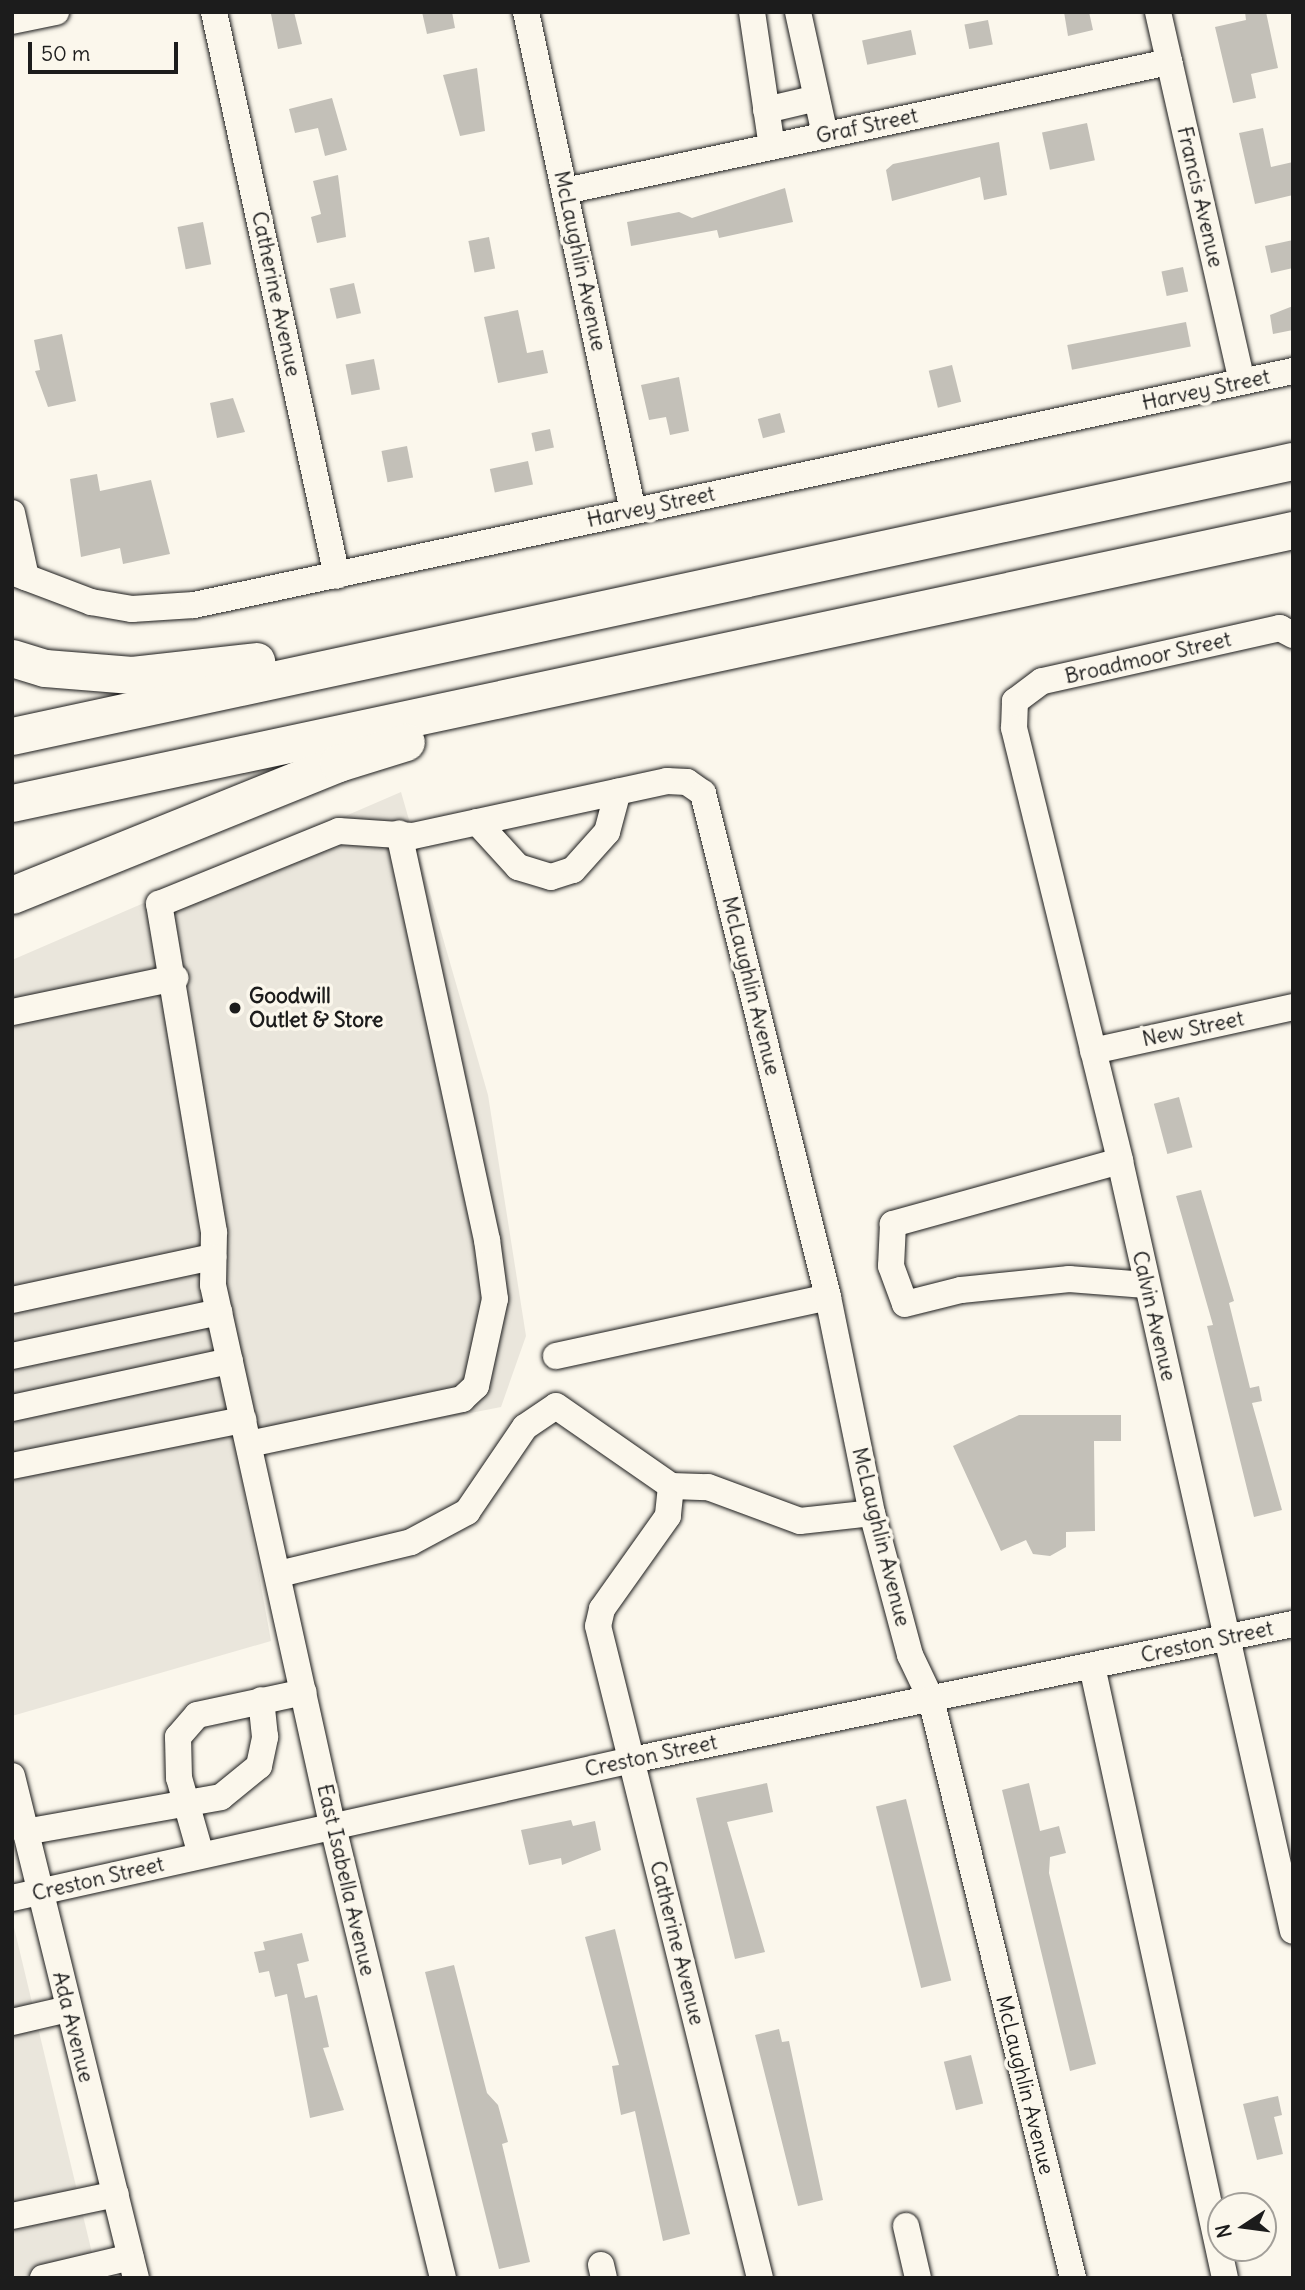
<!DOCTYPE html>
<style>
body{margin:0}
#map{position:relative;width:1305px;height:2290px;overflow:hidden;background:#fbf7ec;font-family:Delius,sans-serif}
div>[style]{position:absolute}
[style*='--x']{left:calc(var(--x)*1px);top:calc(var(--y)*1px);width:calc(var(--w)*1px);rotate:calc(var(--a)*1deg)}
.built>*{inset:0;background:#eae6dc}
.building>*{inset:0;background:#c3c0b8;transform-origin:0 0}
.roads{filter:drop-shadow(0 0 2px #1c1c1c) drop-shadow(0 0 2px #1c1c1c)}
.minor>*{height:26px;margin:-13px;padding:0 13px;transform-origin:13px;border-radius:13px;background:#fbf7ec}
.highway>*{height:37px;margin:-18.5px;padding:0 18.5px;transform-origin:18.5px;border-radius:18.5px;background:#fbf7ec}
.dots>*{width:19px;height:19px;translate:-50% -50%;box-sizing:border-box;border:4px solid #fbf7ec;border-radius:50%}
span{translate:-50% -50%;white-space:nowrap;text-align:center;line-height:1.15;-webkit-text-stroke:7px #fbf7ec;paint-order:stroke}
.street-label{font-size:21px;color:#1c1c1c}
.poi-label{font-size:21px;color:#1c1c1c;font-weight:700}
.left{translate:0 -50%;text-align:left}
.frame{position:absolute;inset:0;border:14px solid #1c1c1c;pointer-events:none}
.north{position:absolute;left:1207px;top:2192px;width:70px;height:70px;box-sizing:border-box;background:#fbf7ec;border:2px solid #a29f99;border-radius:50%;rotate:257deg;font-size:19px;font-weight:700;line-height:28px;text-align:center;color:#1c1c1c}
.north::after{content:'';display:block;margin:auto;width:24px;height:32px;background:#1c1c1c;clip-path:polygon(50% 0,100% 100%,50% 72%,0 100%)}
.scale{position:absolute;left:28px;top:42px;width:150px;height:32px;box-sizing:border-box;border:4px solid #1c1c1c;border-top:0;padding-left:9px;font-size:21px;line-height:24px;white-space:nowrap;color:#1c1c1c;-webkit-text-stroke:5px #fbf7ec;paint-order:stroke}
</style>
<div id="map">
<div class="built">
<div style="clip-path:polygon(401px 792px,488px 1095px,526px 1336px,501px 1407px,238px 1459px,271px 1641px,12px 1716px,12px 960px)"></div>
<div style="clip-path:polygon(12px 1919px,98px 2278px,12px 2278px)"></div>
</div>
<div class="building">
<div style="clip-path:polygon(294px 12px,302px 44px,278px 49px,271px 14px)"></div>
<div style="clip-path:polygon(422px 12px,452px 12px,455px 28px,427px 34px)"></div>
<div style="clip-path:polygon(1064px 12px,1089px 12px,1093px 30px,1068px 36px)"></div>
<div style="clip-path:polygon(1245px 12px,1266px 12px,1278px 68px,1251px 74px,1256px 98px,1233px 103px,1215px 27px,1246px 20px)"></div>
<div style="left:988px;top:20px;width:25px;height:24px;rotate:79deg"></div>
<div style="left:911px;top:30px;width:25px;height:50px;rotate:78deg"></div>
<div style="clip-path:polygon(477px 68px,485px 131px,460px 136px,443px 75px)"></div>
<div style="clip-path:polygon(332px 98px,347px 150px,325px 156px,318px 128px,295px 133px,289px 109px)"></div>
<div style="left:1087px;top:123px;width:38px;height:46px;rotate:78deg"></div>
<div style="clip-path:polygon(1263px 128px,1271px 167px,1293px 162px,1293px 195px,1255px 204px,1239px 133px)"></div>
<div style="clip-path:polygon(999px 142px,1007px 195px,984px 200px,980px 177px,892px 201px,886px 170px,893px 164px)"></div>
<div style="clip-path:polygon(338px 175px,346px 237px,317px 243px,311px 217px,321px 214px,313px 181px)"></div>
<div style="clip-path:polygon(785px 188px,793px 222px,719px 238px,717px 230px,631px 246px,627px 222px,679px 212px,692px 218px)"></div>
<div style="left:203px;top:222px;width:43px;height:26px;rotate:79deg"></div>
<div style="left:489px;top:237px;width:32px;height:21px;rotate:79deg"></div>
<div style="clip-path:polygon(1293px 240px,1293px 268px,1271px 273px,1265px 246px)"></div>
<div style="left:1183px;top:267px;width:25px;height:22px;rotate:78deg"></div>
<div style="left:354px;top:283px;width:31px;height:25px;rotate:77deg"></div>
<div style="clip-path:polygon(1293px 306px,1293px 330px,1273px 334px,1270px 315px)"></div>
<div style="clip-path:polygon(518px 310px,527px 353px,543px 350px,548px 373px,498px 383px,484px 317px)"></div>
<div style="left:1186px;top:322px;width:25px;height:121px;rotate:79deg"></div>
<div style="clip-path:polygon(62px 334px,76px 401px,48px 407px,35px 371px,40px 370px,34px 340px)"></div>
<div style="left:374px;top:359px;width:31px;height:29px;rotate:79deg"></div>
<div style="left:952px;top:365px;width:38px;height:24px;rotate:76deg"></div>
<div style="clip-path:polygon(679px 377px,689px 431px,670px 435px,666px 417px,649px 420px,641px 385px)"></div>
<div style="clip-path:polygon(233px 398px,245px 432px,217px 438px,210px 403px)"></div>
<div style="left:780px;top:413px;width:20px;height:23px;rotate:75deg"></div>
<div style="left:550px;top:429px;width:19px;height:19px;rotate:78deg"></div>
<div style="left:407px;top:446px;width:32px;height:26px;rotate:79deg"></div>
<div style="left:528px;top:461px;width:24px;height:39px;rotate:78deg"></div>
<div style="clip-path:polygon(97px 474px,100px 491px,151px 480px,170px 554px,123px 564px,120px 548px,81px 557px,70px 479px)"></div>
<div style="left:1179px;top:1097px;width:52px;height:26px;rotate:75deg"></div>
<div style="clip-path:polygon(1201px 1190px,1234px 1301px,1229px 1303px,1250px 1388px,1259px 1386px,1262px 1401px,1252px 1403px,1282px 1510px,1254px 1517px,1207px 1326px,1213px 1325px,1176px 1196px)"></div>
<div style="clip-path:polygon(1019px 1415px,1121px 1415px,1121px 1441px,1094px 1441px,1095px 1531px,1066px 1532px,1066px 1547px,1050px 1556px,1033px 1554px,1026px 1540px,1001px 1551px,953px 1446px)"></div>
<div style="clip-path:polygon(767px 1783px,773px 1812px,727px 1822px,765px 1952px,735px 1959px,696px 1798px)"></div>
<div style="clip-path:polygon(1029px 1783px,1040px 1831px,1059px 1826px,1066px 1853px,1050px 1857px,1049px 1873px,1096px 2064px,1070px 2071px,1002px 1790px)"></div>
<div style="left:906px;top:1799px;width:187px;height:31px;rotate:76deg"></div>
<div style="clip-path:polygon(571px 1820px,573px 1826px,595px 1821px,601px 1850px,562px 1865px,561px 1858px,529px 1865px,521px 1830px)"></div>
<div style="clip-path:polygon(615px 1929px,690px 2234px,663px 2241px,635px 2111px,621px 2115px,612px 2066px,619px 2065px,585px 1937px)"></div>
<div style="clip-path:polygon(302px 1933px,309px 1961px,297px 1964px,305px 1998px,317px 1995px,329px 2047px,323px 2048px,344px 2110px,310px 2118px,287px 1994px,275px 1997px,269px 1971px,259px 1973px,254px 1952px,265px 1950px,263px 1942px)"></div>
<div style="clip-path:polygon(454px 1965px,487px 2093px,498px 2105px,508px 2142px,502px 2144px,530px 2262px,499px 2269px,425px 1972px)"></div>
<div style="clip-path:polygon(779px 2029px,782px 2042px,789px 2041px,823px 2200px,798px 2206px,755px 2035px)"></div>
<div style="left:971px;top:2055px;width:50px;height:28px;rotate:76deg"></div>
<div style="clip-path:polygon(1278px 2096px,1282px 2115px,1274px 2117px,1283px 2154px,1257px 2160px,1243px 2104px)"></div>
</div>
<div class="roads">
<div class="minor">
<div style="--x:214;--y:12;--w:577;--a:77.7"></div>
<div style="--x:526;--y:12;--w:510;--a:77.9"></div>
<div style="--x:752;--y:12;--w:136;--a:81.6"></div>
<div style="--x:798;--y:12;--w:126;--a:77.6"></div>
<div style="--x:1158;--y:12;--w:379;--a:77.2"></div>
<div style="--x:12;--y:21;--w:45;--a:-11.6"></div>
<div style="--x:766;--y:110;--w:52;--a:-13.2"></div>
<div style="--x:565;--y:191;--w:618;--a:-12.06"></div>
<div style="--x:12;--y:513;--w:66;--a:77.7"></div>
<div style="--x:12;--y:572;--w:85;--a:20.8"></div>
<div style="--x:91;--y:602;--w:42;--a:9.7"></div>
<div style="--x:132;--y:609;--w:62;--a:-3.7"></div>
<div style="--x:194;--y:605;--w:1124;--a:-12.02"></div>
<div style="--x:1293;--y:635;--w:15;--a:-152"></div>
<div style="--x:1280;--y:628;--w:244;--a:167.4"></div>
<div style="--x:1042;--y:681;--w:34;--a:143"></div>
<div style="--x:1015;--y:701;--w:27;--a:92"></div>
<div style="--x:1014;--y:728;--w:446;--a:76.2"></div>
<div style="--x:1120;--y:1161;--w:789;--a:77.34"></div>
<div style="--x:477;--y:822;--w:61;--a:47.7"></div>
<div style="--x:518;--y:867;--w:34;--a:17"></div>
<div style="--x:551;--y:877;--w:23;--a:-18"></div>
<div style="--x:573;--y:870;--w:51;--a:-48.2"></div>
<div style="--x:607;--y:832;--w:42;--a:-75"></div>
<div style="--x:12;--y:1012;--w:167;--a:-11.8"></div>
<div style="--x:1093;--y:1051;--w:205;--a:-12.4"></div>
<div style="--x:1120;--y:1161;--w:236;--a:164.5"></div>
<div style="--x:893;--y:1224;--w:42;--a:92.7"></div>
<div style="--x:891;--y:1266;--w:40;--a:69.8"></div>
<div style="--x:905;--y:1304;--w:58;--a:-14"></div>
<div style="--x:961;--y:1290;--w:109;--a:-5.8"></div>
<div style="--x:1069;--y:1279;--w:77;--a:4.5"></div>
<div style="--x:12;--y:1300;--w:206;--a:-12.1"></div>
<div style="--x:12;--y:1356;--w:212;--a:-12"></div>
<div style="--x:556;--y:1356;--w:278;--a:-12.2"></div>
<div style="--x:12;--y:1408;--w:223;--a:-12.2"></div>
<div style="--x:249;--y:1444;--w:218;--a:-11.9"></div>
<div style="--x:462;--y:1399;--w:19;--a:-43"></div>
<div style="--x:476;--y:1386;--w:89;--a:-77.7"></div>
<div style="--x:495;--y:1299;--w:60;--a:-97.7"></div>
<div style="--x:487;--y:1240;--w:416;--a:-102.2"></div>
<div style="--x:12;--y:1466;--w:236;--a:-11.3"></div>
<div style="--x:671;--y:1486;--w:37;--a:2"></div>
<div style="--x:708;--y:1487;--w:98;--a:20.3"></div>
<div style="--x:800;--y:1521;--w:72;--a:-6.3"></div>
<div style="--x:279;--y:1574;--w:136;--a:-13.6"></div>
<div style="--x:411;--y:1542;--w:64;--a:-28.2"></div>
<div style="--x:467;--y:1512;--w:103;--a:-55.7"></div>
<div style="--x:525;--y:1427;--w:37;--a:-34"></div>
<div style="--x:556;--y:1406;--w:140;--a:34.8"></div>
<div style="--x:671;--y:1486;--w:30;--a:96"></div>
<div style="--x:668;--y:1516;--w:114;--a:125.4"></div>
<div style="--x:602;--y:1609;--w:17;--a:103"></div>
<div style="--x:598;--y:1626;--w:672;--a:76.05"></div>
<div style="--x:1092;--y:1666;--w:626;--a:77.74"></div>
<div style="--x:12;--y:1776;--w:517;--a:76.13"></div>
<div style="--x:25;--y:1832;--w:199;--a:-10.1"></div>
<div style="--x:221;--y:1797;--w:49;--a:-39.2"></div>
<div style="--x:259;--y:1766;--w:30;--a:-78"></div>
<div style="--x:265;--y:1737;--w:37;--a:-96"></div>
<div style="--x:201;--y:1855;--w:80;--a:-105.9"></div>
<div style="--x:179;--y:1778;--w:41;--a:-91.4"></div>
<div style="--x:178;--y:1737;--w:29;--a:-49"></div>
<div style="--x:197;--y:1715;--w:109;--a:-12.1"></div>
<div style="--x:12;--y:1898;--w:635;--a:-12.55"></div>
<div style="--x:632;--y:1760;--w:675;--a:-11.63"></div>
<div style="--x:12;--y:2022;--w:57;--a:-13.1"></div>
<div style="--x:12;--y:2216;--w:106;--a:-11.9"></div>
<div style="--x:906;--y:2226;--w:53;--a:77"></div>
<div style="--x:601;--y:2265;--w:13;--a:77"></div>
<div style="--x:43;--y:2278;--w:90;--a:-13.4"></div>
<div style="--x:443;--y:2278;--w:467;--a:-103.7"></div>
<div style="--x:332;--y:1824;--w:552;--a:-102.45"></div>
<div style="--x:213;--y:1285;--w:53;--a:-88.9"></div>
<div style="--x:214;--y:1232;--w:333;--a:-99.5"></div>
<div style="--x:159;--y:904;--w:194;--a:-22.1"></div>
<div style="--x:339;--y:831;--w:74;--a:3.9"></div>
<div style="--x:413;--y:836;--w:260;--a:-12.2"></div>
<div style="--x:667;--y:781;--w:20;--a:3"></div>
<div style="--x:687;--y:782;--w:19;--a:35"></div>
<div style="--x:703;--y:793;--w:519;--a:76.07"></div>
<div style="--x:828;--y:1297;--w:220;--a:78.5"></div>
<div style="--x:872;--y:1513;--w:147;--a:75"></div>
<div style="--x:910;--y:1655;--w:49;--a:64.5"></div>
<div style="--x:931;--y:1699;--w:596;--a:76.22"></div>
</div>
<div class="highway">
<div style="--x:12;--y:658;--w:34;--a:17"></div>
<div style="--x:45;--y:668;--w:87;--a:4.6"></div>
<div style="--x:132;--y:675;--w:125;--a:-6.4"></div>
<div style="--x:12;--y:736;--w:1310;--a:-12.12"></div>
<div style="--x:12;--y:803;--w:1310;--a:-12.03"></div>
<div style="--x:12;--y:895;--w:352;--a:-22"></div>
<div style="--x:338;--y:763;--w:71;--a:-17.2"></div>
</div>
</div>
<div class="dots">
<div style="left:235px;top:1008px;background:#1c1c1c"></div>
</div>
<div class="street-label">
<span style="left:867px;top:126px;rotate:-12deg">Graf Street</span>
<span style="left:1200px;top:197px;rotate:77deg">Francis Avenue</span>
<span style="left:580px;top:261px;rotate:78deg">McLaughlin Avenue</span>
<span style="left:276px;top:294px;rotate:78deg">Catherine Avenue</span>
<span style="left:1206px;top:390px;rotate:-12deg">Harvey Street</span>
<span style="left:651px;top:507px;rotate:-12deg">Harvey Street</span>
<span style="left:1148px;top:658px;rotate:-13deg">Broadmoor Street</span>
<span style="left:751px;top:986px;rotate:76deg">McLaughlin Avenue</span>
<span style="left:1193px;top:1029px;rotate:-12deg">New Street</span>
<span style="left:1154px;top:1316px;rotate:77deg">Calvin Avenue</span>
<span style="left:881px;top:1537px;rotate:76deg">McLaughlin Avenue</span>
<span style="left:1207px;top:1642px;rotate:-12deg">Creston Street</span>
<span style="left:651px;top:1756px;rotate:-12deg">Creston Street</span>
<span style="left:98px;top:1879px;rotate:-13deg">Creston Street</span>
<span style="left:346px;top:1880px;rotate:77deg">East Isabella Avenue</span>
<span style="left:677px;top:1943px;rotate:76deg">Catherine Avenue</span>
<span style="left:73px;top:2027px;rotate:76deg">Ada Avenue</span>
<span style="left:1025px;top:2085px;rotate:76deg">McLaughlin Avenue</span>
</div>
<div class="poi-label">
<span class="left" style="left:249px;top:1008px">Goodwill<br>Outlet &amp; Store</span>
</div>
<div class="frame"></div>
<div class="north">N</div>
<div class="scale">50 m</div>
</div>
